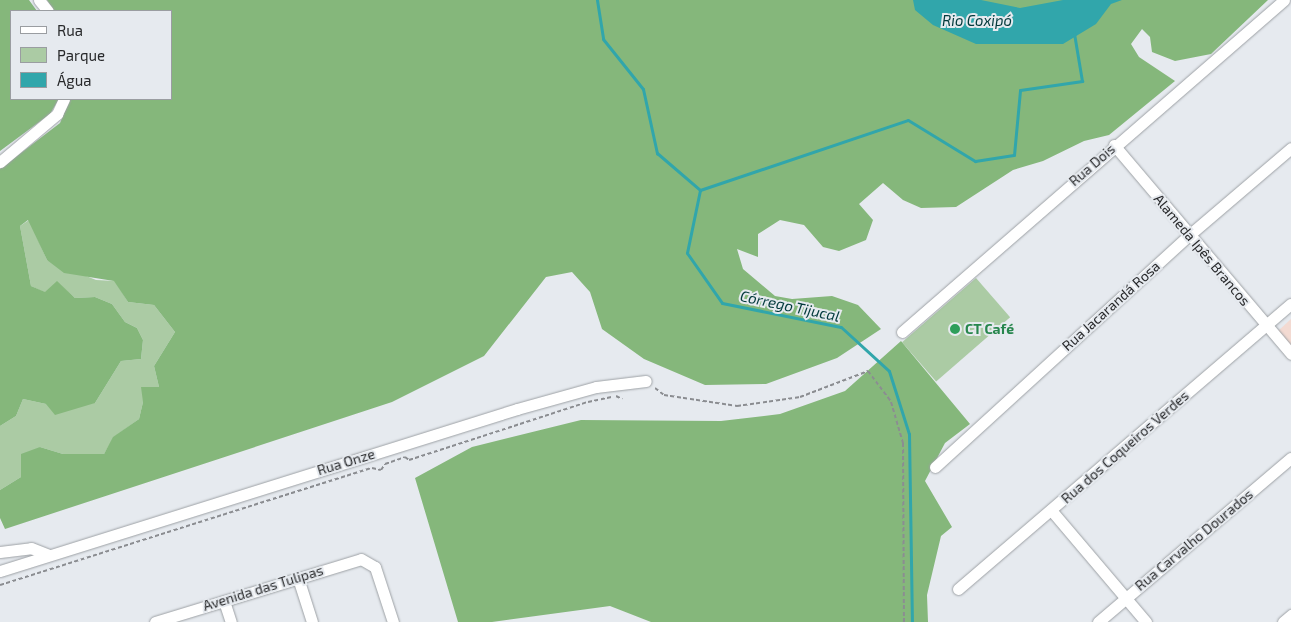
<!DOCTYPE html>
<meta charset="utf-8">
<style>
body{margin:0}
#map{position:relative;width:1291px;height:622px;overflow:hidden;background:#e6eaef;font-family:"Exo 2",sans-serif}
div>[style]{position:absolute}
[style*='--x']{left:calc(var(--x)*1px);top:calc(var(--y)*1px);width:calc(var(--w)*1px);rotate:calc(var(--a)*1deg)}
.education>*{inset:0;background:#f3dad2}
.green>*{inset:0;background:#abcba4;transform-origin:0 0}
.forest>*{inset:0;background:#85b77b}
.water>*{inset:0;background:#31a6ab}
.stream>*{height:3px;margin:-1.5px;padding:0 1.5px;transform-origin:1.5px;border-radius:1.5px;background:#31a6ab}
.path>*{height:2px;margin-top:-1px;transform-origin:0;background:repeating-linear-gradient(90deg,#8b8d91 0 4px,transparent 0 6.5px)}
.roads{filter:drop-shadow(0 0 1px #9da1a5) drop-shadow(0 0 1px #9da1a5)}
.minor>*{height:11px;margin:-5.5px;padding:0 5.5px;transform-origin:5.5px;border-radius:5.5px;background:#fff}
.dots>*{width:14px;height:14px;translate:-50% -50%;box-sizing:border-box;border:2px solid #e6eaef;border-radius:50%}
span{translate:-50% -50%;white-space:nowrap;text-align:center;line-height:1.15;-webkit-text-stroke:4px #e6eaef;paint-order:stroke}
.street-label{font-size:14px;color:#28292b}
.leisure-label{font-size:14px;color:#27864d;font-weight:700}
.left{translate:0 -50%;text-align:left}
.water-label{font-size:15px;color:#033a3c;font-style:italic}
.legend{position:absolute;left:10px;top:10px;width:162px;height:90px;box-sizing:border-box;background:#e6eaef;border:1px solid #9a9da1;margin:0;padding:6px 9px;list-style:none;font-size:15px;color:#28292b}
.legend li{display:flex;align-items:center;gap:10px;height:25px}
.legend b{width:25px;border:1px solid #9a9da1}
</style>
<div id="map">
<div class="education">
<div style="clip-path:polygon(1291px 319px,1291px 346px,1278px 331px)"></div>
</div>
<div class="green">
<div style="clip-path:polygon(29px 220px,47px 260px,96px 280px,115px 281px,128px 302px,154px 305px,175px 332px,154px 366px,159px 387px,143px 402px,139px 419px,114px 437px,104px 454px,63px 454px,40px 447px,21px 477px,0 490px,0 426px,16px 416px,23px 399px,46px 404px,95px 403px,121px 361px,141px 359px,143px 340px,137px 328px,125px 322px,112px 304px,95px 297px,75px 298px,57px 282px,46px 293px,31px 286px,20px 226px)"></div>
<div style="left:976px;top:278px;width:52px;height:98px;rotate:49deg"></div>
</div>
<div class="forest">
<div style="clip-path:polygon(0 0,29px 0,37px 11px,11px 11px,11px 99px,59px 99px,50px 114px,0 151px)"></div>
<div style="clip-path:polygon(47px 0,1268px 0,1211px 54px,1175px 61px,1152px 52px,1150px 37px,1142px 29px,1131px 44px,1139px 57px,1175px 81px,1109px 135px,1084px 141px,1043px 161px,1013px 170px,956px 207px,921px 208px,903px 200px,883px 183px,859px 204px,873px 220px,866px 240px,839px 251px,823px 247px,804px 225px,780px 220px,758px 234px,758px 257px,737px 249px,743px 269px,775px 296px,792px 299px,832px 296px,858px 305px,881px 329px,837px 358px,766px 384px,705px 385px,644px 359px,602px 329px,590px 292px,572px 272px,546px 277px,484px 356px,392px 402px,5px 529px,0 518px,0 490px,21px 477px,21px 454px,40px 447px,63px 454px,104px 454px,113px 437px,139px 419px,143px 402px,141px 387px,159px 387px,154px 366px,175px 332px,154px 305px,128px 302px,114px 281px,64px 273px,47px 260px,28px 220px,20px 226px,31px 286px,45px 292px,57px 281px,75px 298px,95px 297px,112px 304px,125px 322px,137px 328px,143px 340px,141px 359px,121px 361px,95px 403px,55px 415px,46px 404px,23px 399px,16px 416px,0 426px,0 169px,60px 123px,70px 99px,171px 99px,171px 11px,54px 11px)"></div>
<div style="clip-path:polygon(901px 341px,970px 424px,945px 443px,925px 481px,952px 527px,941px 536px,927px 595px,928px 622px,651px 622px,610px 606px,492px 622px,458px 622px,415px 478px,472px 447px,581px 420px,721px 421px,780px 414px,845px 391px)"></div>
</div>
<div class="water">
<div style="clip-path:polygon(913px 0,981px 0,1020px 8px,1063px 0,1122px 0,1111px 4px,1096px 24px,1063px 44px,976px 44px,933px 25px,915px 10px)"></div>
</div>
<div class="stream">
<div style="--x:597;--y:0;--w:39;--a:81"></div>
<div style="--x:603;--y:39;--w:64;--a:51.3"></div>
<div style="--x:643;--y:89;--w:66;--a:77.7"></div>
<div style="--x:657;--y:153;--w:57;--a:40.7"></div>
<div style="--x:700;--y:190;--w:64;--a:101.7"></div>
<div style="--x:687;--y:253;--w:61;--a:55"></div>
<div style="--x:722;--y:303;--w:121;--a:11.4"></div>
<div style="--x:841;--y:327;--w:65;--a:42.5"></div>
<div style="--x:889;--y:371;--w:66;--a:72.4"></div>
<div style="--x:909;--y:434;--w:188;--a:89.1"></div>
<div style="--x:700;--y:190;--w:219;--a:-18.6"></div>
<div style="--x:908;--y:120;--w:79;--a:31.5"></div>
<div style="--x:975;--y:161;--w:39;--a:-9"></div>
<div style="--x:1014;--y:155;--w:65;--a:-84.7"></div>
<div style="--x:1020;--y:90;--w:63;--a:-8.3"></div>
<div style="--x:1082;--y:81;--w:49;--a:-99.5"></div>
</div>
<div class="path">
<div style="--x:655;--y:388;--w:11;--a:38"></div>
<div style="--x:664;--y:395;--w:74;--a:8.6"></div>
<div style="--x:737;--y:406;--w:64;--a:-8.1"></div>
<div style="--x:800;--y:397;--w:73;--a:-20.9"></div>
<div style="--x:868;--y:371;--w:39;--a:53"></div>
<div style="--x:891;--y:402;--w:43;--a:73.7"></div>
<div style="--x:903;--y:443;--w:179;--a:89.7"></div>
<div style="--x:616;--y:396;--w:7;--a:27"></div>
<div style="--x:0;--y:585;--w:390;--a:-17.5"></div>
<div style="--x:372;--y:468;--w:9;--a:13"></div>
<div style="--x:381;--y:470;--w:7;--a:-56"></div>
<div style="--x:385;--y:464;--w:21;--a:-19"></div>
<div style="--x:405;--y:457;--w:5;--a:37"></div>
<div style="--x:409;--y:460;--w:188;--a:-18"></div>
<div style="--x:588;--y:402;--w:24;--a:-12"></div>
</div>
<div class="roads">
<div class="minor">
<div style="--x:39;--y:0;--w:14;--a:51"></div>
<div style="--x:1114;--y:145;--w:274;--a:49.7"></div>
<div style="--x:0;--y:162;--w:75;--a:-40.1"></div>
<div style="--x:57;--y:114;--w:17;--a:-65"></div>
<div style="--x:902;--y:332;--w:506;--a:-40.99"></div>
<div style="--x:935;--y:467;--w:343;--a:-42.4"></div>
<div style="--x:1188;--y:236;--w:135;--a:-40.5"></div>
<div style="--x:1051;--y:510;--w:147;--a:49.7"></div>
<div style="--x:0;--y:552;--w:31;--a:-7"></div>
<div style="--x:31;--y:548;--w:19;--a:21"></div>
<div style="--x:0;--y:571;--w:542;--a:-17.4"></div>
<div style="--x:517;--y:409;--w:82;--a:-15.6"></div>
<div style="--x:596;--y:387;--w:50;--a:-6.8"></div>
<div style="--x:298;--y:578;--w:46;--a:72.3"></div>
<div style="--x:958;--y:589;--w:438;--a:-40.6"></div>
<div style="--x:224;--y:601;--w:22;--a:72"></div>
<div style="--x:155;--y:622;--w:215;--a:-17"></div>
<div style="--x:361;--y:559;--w:16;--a:30"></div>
<div style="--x:375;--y:567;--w:58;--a:71.9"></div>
<div style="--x:1098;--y:622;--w:253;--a:-40.4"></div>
<div style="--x:1283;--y:622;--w:11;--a:-41"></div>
</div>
</div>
<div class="dots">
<div style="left:955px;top:329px;background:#2e9e5b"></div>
</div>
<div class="street-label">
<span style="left:1092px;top:165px;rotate:-41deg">Rua Dois</span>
<span style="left:1202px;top:250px;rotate:50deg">Alameda Ipês Brancos</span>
<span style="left:1111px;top:306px;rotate:-42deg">Rua Jacarandá Rosa</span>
<span style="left:1125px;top:447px;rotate:-41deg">Rua dos Coqueiros Verdes</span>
<span style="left:346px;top:462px;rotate:-17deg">Rua Onze</span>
<span style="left:1194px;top:540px;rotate:-40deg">Rua Carvalho Dourados</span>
<span style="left:263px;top:588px;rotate:-17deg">Avenida das Tulipas</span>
</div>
<div class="leisure-label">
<span class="left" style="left:965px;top:329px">CT Café</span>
</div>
<div class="water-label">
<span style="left:977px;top:21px">Rio Coxipó</span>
<span style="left:790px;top:306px;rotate:12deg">Córrego Tijucal</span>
</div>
<ul class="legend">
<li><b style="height:6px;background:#fff"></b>Rua</li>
<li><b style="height:14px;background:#abcba4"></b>Parque</li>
<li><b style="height:14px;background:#31a6ab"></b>Água</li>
</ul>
</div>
